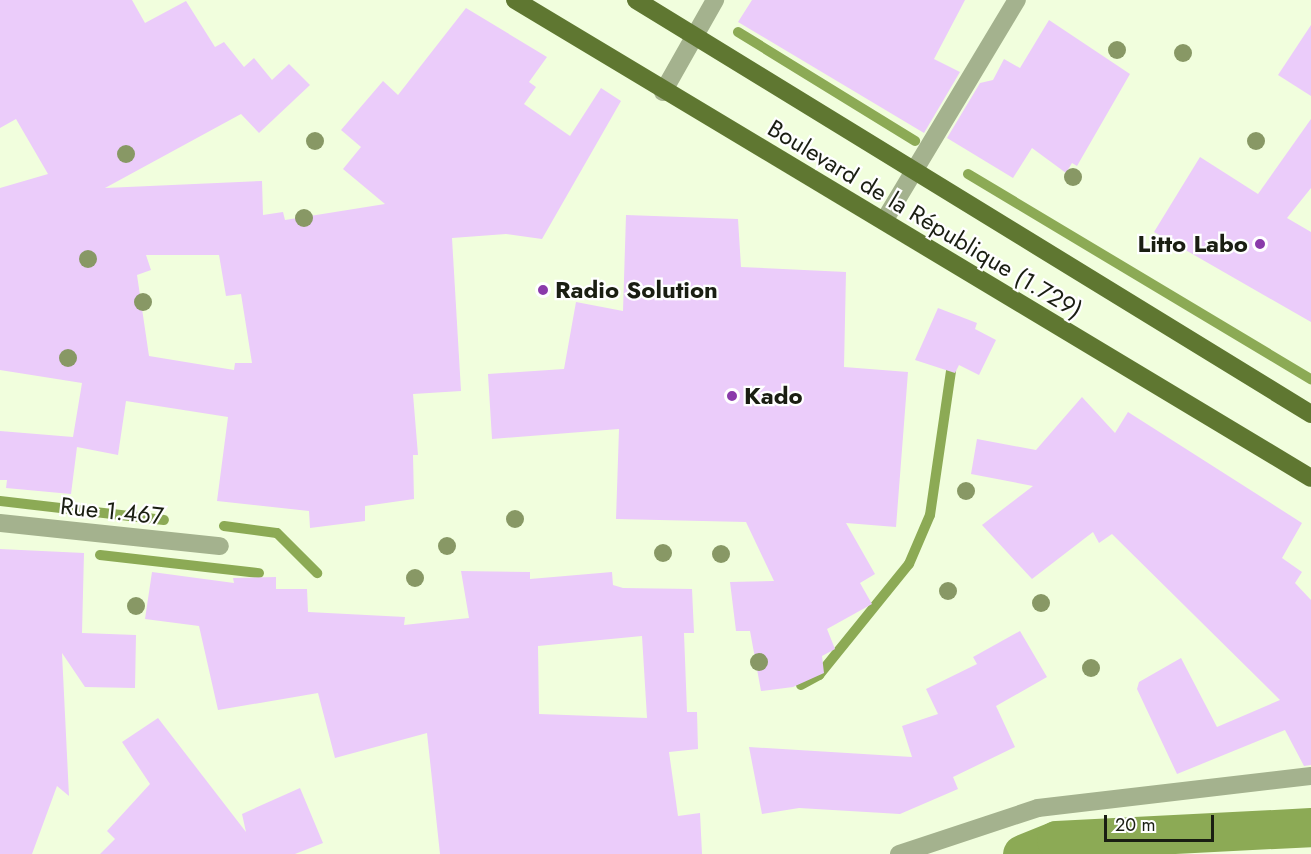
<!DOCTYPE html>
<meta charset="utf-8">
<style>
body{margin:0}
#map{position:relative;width:1311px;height:854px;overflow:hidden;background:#f1fedd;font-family:Jost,sans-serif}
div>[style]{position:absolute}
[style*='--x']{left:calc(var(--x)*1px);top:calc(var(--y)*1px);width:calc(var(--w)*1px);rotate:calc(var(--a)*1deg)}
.stream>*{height:10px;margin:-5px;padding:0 5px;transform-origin:5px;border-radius:5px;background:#8caa55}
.canal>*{height:39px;margin:-19.5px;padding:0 19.5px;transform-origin:19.5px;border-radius:19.5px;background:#8caa55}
.building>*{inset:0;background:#ebccfa}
.minor>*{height:18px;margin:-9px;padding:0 9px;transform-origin:9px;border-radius:9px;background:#a4b28e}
.primary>*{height:18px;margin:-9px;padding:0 9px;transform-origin:9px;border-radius:9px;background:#5f7731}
.trees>*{width:18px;height:18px;margin:-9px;border-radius:50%;background:#889865}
.dots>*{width:16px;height:16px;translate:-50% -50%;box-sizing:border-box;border:3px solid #fff;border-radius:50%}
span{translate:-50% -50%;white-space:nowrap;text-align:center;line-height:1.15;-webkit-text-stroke:4.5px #fff;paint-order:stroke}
.street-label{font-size:24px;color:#1a1e12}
.poi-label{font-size:24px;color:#1a1e12;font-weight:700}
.right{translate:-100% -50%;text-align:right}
.left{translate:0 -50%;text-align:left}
.scale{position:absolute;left:1104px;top:815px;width:110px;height:27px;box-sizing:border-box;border:3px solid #1a1e12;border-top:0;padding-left:8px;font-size:18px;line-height:21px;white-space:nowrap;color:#1a1e12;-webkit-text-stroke:4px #fff;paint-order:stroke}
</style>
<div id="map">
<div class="stream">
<div style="--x:738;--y:32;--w:208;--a:31.6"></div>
<div style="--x:968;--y:174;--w:400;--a:30.9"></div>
<div style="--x:0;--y:501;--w:165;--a:6.6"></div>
<div style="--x:224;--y:526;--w:53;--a:7.5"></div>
<div style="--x:277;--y:533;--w:57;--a:45"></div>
<div style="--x:100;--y:555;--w:160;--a:6.5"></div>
<div style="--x:801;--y:685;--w:21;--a:-29"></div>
<div style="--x:819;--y:675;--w:143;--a:-51"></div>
<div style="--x:909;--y:564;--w:53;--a:-66.8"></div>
<div style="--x:930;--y:515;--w:146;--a:-81.7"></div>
</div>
<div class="canal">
<div style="--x:1022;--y:854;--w:37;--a:-22"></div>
<div style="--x:1056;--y:840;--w:255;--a:-2.9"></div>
</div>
<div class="building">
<div style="clip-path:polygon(evenodd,0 0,132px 0,145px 23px,186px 1px,215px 47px,224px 42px,244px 67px,254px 58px,272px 80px,289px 64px,310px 85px,259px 133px,241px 114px,105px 188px,262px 181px,263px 215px,283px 212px,285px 220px,385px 204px,343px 169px,361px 147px,341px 130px,383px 81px,398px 95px,466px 8px,547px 57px,529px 82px,536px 87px,524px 104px,570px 136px,601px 88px,621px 101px,542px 239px,506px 234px,452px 238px,461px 391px,413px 394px,418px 455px,413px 455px,414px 499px,365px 506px,365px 521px,310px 528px,309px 511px,217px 501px,228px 417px,126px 401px,118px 455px,77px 447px,71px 494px,6px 488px,7px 480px,0 480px,0 431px,73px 437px,82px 383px,0 370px,0 188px,48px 174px,16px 119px,0 128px,0 0,146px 255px,219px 255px,226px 296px,241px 294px,252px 363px,235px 363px,234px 370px,149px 356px,137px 275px,151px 270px,146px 255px)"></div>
<div style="clip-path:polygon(752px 0,965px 0,934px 59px,960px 72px,924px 133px,738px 22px)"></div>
<div style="clip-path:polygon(1049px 20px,1130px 74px,1077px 166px,1072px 163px,1066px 173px,1032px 148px,1013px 178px,947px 138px,980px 83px,993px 80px,1004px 59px,1020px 68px)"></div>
<div style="clip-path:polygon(1311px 25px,1311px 96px,1278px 75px)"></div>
<div style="clip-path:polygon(1311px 119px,1311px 188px,1287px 218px,1311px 232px,1311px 322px,1154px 232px,1200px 157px,1258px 194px)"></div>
<div style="clip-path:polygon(626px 215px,738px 219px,741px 267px,846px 272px,844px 367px,908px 372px,896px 527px,846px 523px,875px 574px,860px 583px,872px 604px,827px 629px,835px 649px,822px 656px,824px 673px,793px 687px,761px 691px,750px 631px,736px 631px,730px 582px,774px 581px,746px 522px,616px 519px,619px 429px,492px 439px,488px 374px,564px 369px,576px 302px,623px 311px)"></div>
<div style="clip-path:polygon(938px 308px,977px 323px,975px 329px,996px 340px,979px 375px,959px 365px,955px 373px,915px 360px)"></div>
<div style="clip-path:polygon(1082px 397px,1115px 433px,1128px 412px,1302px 523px,1282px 558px,1302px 572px,1295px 583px,1311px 600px,1311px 765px,1304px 766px,1285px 730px,1177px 774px,1137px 689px,1139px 682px,1181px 658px,1217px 727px,1280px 700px,1112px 534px,1099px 543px,1093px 532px,1032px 579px,982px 525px,1033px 486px,971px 474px,977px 439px,1036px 450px)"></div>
<div style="clip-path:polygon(0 549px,84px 553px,82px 633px,136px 635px,135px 688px,85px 687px,62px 653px,69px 796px,57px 786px,32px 854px,0 854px)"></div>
<div style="clip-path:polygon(evenodd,461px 571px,530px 572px,530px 579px,612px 572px,613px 585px,623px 588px,692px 589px,694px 633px,684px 633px,687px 712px,697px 712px,698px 749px,669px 752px,678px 816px,700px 813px,702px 854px,440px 854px,427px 733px,335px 758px,318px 693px,218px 710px,199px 626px,145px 619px,152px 572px,234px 583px,233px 578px,276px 577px,276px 589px,307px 589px,308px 612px,405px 617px,404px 625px,469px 618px,461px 571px,642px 636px,647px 718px,539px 714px,538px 646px,642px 636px)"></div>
<div style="clip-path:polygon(1020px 631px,1047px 677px,996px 706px,1015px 747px,953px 777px,958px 789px,900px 814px,799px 808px,762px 814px,749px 747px,912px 757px,902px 726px,938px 714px,926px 689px,977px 664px,973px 657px)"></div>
<div style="clip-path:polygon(158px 718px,246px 832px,242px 814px,300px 788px,323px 843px,295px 854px,100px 854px,115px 839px,107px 831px,150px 784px,122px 742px)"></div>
</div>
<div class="minor">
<div style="--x:663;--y:92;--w:106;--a:-60.5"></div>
<div style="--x:884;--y:221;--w:258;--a:-59"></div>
<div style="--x:0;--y:523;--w:221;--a:6"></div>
<div style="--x:899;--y:854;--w:146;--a:-18.3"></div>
<div style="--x:1038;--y:808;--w:275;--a:-6.7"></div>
</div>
<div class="primary">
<div style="--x:515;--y:0;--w:928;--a:30.98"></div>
<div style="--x:636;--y:0;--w:792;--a:31.52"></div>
</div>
<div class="trees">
<div style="left:1117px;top:50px"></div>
<div style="left:1183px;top:53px"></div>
<div style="left:315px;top:141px"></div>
<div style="left:1256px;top:141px"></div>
<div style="left:126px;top:154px"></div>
<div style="left:1073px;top:177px"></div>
<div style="left:304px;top:218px"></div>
<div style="left:88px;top:259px"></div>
<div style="left:143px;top:302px"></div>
<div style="left:68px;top:358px"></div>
<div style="left:966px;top:491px"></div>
<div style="left:515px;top:519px"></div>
<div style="left:447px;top:546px"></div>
<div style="left:663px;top:553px"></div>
<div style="left:721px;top:554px"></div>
<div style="left:415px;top:578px"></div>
<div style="left:948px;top:591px"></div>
<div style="left:1041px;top:603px"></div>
<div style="left:136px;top:606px"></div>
<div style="left:759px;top:662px"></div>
<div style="left:1091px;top:668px"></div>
</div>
<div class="dots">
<div style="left:1260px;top:244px;background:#8a3aaa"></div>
<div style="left:543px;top:290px;background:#8a3aaa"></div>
<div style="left:732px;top:396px;background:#8a3aaa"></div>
</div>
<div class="street-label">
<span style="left:925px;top:219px;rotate:31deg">Boulevard de la République (1.729)</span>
<span style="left:112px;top:511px;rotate:6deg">Rue 1.467</span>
</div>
<div class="poi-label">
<span class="right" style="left:1248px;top:244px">Litto Labo</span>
<span class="left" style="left:555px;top:290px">Radio Solution</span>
<span class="left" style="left:744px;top:396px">Kado</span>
</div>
<div class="scale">20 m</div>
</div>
